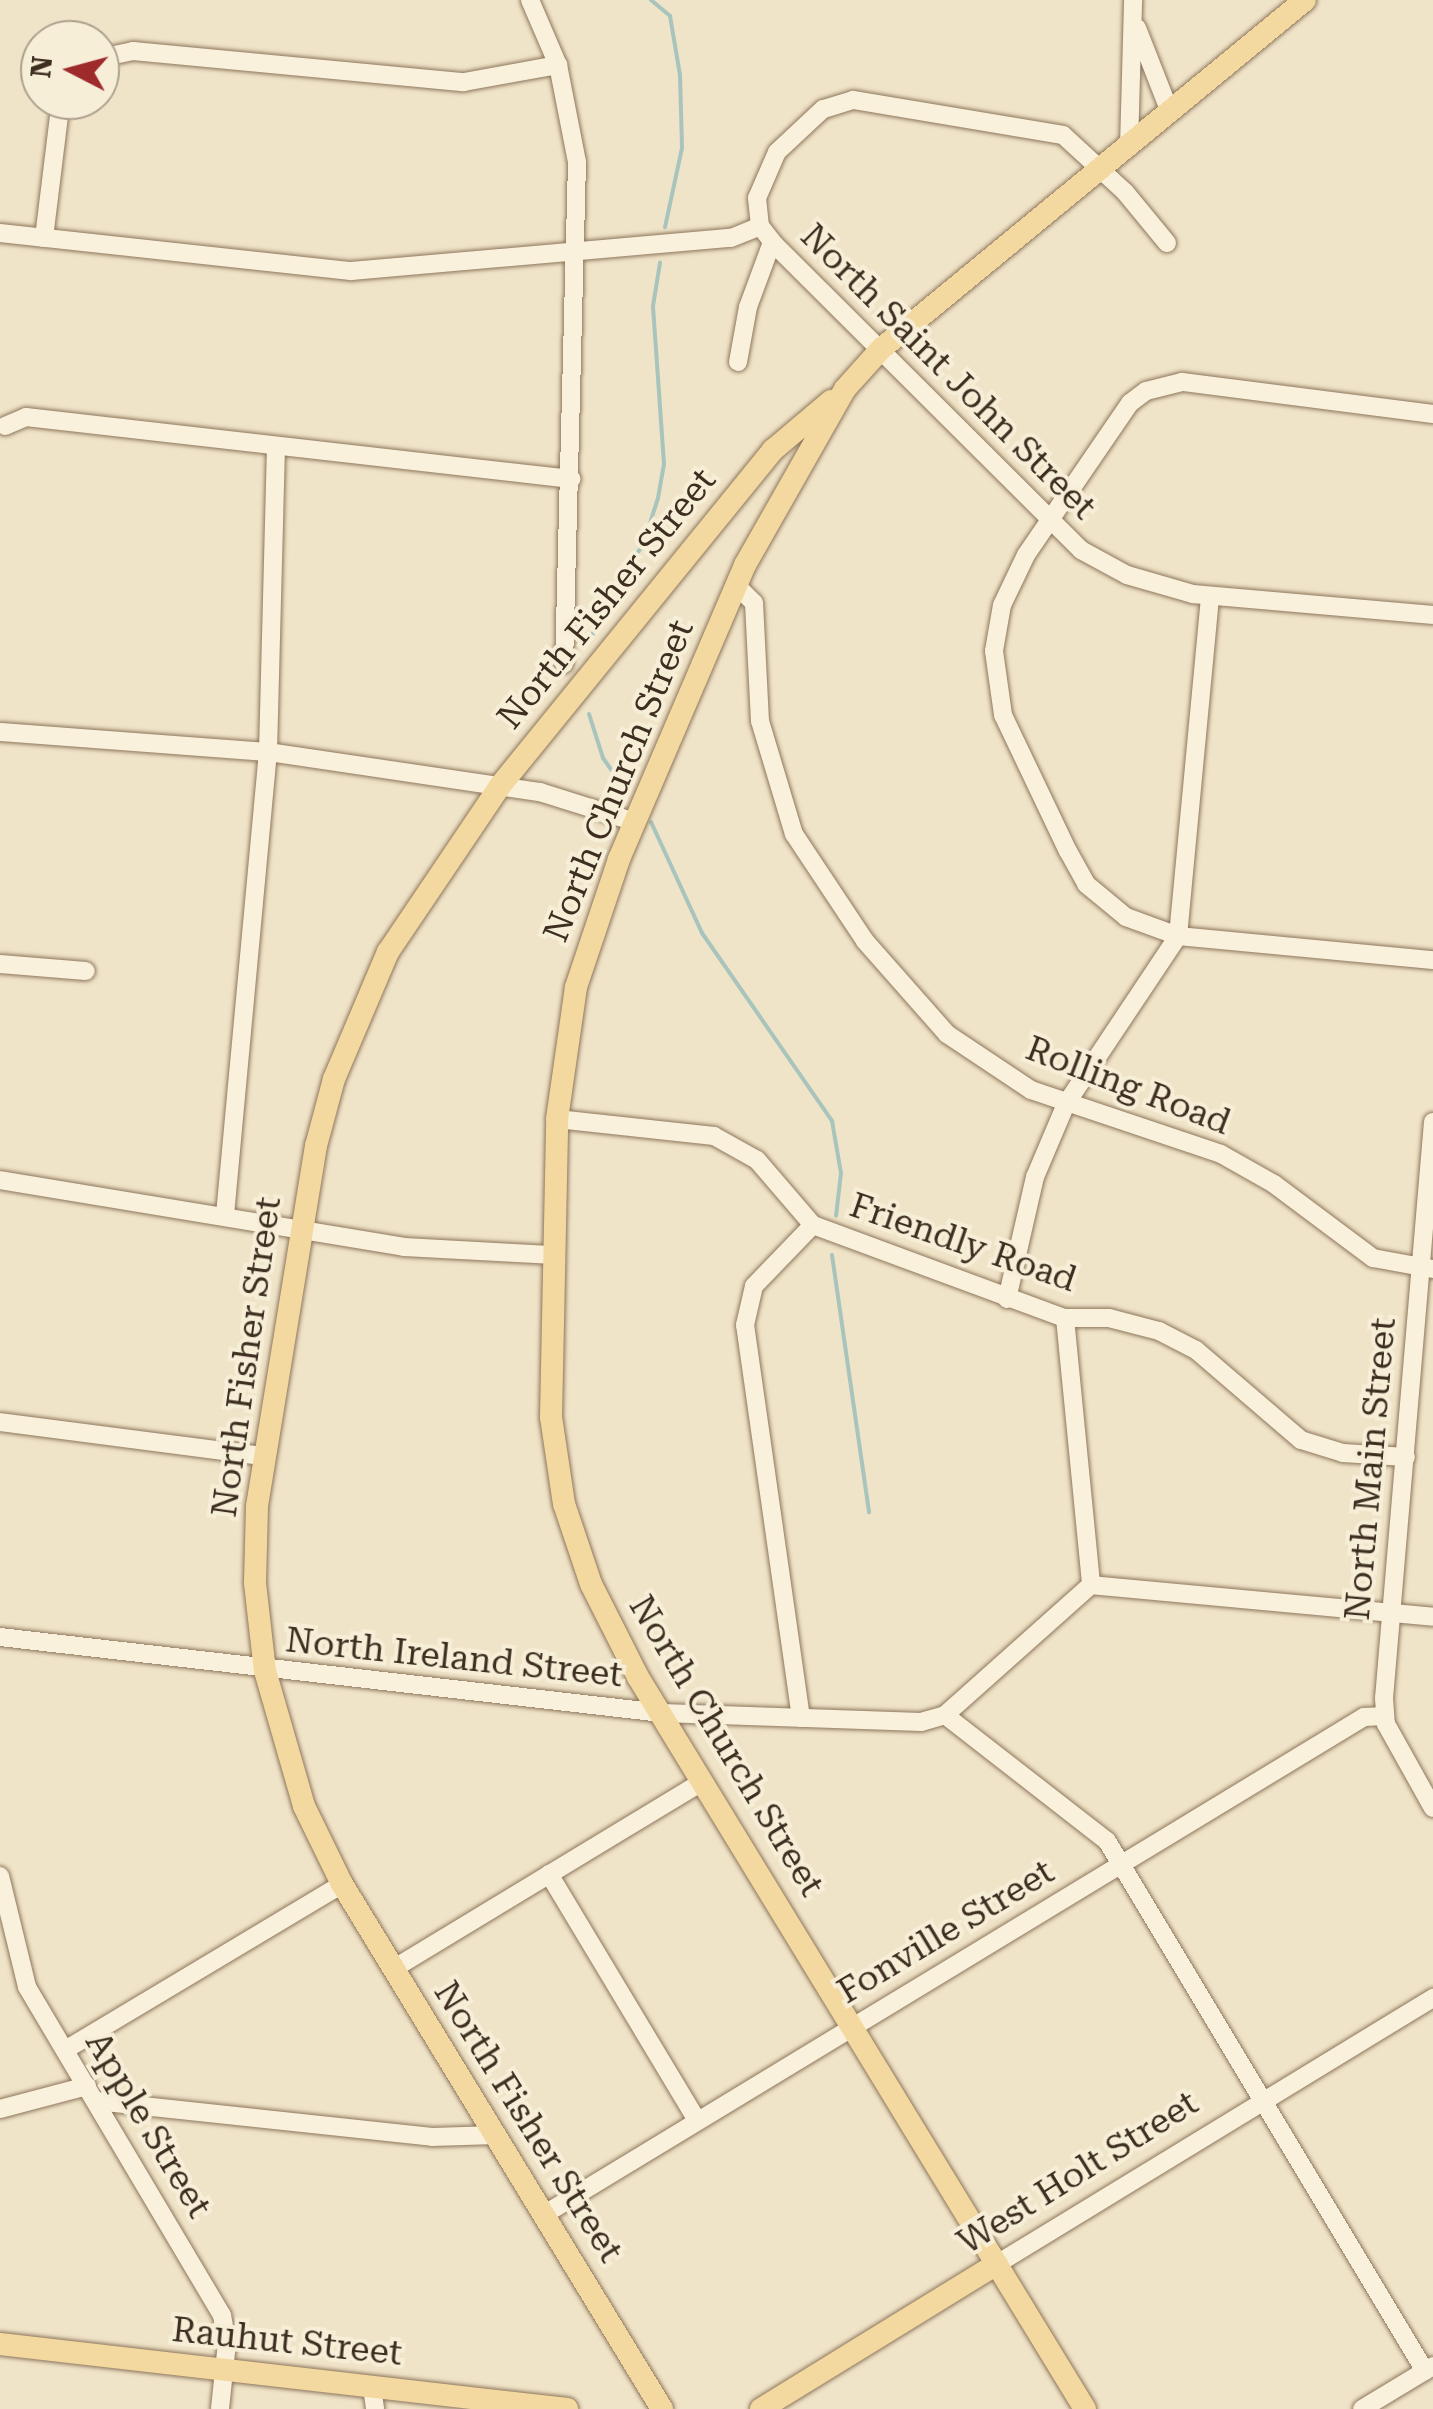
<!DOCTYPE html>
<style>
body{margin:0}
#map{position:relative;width:1433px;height:2409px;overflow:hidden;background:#f0e4c8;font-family:"Roboto Serif",serif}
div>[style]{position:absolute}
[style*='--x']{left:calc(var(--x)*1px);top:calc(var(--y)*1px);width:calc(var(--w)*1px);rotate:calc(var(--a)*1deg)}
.stream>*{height:4px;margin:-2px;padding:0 2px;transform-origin:2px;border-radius:2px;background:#a9c4bc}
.roads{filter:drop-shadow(0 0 2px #8d765c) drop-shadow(0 0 2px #8d765c)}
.minor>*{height:18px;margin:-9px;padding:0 9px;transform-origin:9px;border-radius:9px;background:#faf1dc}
.major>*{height:22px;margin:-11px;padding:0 11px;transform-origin:11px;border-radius:11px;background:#f3d9a0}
span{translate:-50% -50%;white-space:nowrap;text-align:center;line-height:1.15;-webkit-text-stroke:8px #f7eed8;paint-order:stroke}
.street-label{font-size:35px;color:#3d2e20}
.north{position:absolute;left:20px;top:20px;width:100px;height:100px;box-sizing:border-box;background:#f7eed8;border:2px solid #ada18e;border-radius:50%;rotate:276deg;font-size:28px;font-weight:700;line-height:40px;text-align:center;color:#3d2e20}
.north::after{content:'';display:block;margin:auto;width:35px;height:45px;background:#9e2a2b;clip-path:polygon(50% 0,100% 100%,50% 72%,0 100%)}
</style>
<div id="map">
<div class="stream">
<div style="--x:651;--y:0;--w:25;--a:40"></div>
<div style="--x:670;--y:16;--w:60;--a:80.4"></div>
<div style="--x:680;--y:75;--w:73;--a:88.4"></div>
<div style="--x:682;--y:148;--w:81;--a:102.1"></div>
<div style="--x:592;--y:636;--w:42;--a:-70.7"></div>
<div style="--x:606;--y:596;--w:63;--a:-54"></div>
<div style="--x:643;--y:545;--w:49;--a:-72.3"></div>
<div style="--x:658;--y:498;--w:35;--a:-80"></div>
<div style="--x:664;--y:464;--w:158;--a:-94"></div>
<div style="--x:653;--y:306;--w:44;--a:-80.8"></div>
<div style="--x:589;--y:714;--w:46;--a:72.3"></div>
<div style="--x:603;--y:758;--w:38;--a:55"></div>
<div style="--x:651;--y:822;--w:122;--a:65.3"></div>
<div style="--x:702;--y:933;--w:229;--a:55.3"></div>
<div style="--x:832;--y:1121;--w:53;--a:80.2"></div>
<div style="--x:841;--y:1173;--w:43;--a:96.6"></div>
<div style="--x:832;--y:1255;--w:260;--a:81.8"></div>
</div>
<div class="roads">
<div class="minor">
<div style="--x:530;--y:0;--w:71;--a:66.7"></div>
<div style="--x:558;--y:65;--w:99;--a:78.9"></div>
<div style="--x:577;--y:162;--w:502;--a:91.48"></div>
<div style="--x:1137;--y:28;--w:90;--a:68.6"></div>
<div style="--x:100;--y:58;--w:34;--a:-12"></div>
<div style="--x:133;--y:51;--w:332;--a:5.4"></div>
<div style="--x:464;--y:82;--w:96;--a:-10.3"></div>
<div style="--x:1129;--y:147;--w:147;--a:-88.4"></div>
<div style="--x:0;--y:233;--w:353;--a:6.2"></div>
<div style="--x:351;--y:271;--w:381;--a:-5"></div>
<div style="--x:731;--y:238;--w:31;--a:-22"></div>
<div style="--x:44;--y:238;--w:139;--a:-83"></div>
<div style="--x:1167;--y:243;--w:66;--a:-129.5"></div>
<div style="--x:1125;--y:192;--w:84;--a:-137.4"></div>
<div style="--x:1063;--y:135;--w:213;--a:-170.5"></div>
<div style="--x:853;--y:100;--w:31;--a:163"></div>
<div style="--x:823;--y:109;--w:63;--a:136.9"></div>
<div style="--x:777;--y:152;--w:50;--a:113.5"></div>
<div style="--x:757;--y:198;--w:28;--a:84"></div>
<div style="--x:760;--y:226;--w:24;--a:52"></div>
<div style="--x:775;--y:245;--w:432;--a:44.9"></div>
<div style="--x:1081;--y:550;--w:52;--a:28.5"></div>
<div style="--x:1127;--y:575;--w:69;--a:16.1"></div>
<div style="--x:1193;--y:594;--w:241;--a:5"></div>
<div style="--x:738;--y:362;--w:56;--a:-79.7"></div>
<div style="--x:748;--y:307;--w:69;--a:-69.7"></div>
<div style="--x:1433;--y:414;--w:253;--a:-172.7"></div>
<div style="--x:1182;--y:382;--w:37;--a:166"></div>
<div style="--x:1146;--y:391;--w:20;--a:143"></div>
<div style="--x:1130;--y:403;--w:184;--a:124.4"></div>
<div style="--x:1026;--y:555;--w:55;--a:115.6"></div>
<div style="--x:1002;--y:605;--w:47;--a:99.9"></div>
<div style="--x:994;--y:651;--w:65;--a:82"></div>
<div style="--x:1003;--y:715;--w:151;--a:64.5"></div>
<div style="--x:1068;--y:851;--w:38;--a:61"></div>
<div style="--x:1086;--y:884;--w:52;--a:39.5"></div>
<div style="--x:1126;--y:917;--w:55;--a:20.1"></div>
<div style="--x:1178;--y:936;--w:256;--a:5.4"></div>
<div style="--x:5;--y:426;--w:23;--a:-23"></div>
<div style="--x:26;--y:417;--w:549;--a:6.49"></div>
<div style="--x:736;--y:585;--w:25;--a:45"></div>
<div style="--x:754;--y:603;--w:118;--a:87.1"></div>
<div style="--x:760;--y:721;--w:118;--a:73.3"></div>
<div style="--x:794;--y:834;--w:128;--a:56.4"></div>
<div style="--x:865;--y:941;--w:124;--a:48.6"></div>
<div style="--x:947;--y:1034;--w:101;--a:33.7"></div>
<div style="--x:1031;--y:1090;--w:200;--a:18.6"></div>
<div style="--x:1221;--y:1154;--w:61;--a:29.5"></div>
<div style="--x:1274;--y:1184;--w:124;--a:36.8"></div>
<div style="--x:1373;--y:1258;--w:61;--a:10.4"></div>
<div style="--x:0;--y:732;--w:269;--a:4.3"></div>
<div style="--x:268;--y:752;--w:275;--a:8.4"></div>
<div style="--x:540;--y:792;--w:100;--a:17.5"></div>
<div style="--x:0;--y:964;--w:86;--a:4.7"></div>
<div style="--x:557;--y:1119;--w:158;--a:6.2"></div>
<div style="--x:714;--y:1136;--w:49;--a:29.2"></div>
<div style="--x:757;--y:1160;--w:86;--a:49.3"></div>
<div style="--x:813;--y:1225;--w:269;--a:20.3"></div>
<div style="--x:1065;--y:1318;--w:44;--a:0"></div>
<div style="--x:1109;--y:1318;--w:52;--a:14.6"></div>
<div style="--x:1159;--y:1331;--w:42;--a:27.2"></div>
<div style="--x:1196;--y:1350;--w:138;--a:40.6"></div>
<div style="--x:1301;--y:1440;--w:44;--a:17.2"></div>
<div style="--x:1343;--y:1453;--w:63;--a:3.6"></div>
<div style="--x:1433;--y:1122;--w:578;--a:94.86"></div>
<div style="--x:1384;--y:1698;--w:26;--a:86"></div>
<div style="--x:1386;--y:1724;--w:96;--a:60.8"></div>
<div style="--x:0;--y:1180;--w:410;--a:9.4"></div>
<div style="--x:404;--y:1247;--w:146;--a:3.1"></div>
<div style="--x:225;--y:1215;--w:465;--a:-84.7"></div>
<div style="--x:268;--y:752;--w:304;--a:-88.5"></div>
<div style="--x:1007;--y:1299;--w:125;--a:-77.1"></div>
<div style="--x:1035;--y:1177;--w:79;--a:-67"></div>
<div style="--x:1066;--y:1104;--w:202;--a:-56.3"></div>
<div style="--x:1178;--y:936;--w:341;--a:-84.6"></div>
<div style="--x:1065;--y:1318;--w:268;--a:84.4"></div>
<div style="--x:0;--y:1422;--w:263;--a:7.4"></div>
<div style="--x:0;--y:1637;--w:666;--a:6.55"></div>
<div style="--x:662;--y:1713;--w:259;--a:2"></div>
<div style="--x:921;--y:1722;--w:25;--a:-16"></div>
<div style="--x:945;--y:1715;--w:195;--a:-41.7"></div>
<div style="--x:1091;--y:1585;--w:343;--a:5.3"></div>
<div style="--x:945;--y:1715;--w:205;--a:37.9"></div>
<div style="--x:1107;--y:1841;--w:618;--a:59.04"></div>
<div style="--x:801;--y:1718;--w:397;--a:-98.1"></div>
<div style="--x:745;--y:1325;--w:40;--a:-77"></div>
<div style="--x:754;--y:1286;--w:85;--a:-46"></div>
<div style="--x:549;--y:1874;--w:287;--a:59"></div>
<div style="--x:0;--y:1876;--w:114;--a:76.3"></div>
<div style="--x:27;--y:1987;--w:382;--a:59.3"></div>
<div style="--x:222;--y:2315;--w:28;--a:80"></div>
<div style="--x:227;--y:2343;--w:66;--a:96.1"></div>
<div style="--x:393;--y:1969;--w:361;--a:-31.2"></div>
<div style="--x:65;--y:2050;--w:323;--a:-30.9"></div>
<div style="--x:96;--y:2101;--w:338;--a:6.1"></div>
<div style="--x:432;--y:2137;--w:64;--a:-1.8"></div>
<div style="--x:0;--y:2109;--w:90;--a:-14.8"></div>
<div style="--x:545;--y:2214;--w:958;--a:-31.25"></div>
<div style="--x:1364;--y:1717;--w:21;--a:-3"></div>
<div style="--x:997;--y:2264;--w:511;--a:-31.39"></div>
<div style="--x:372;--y:2387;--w:22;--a:82"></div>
<div style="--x:1362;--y:2409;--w:83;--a:-31.2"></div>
</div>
<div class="major">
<div style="--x:0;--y:2344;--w:571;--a:6.54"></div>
<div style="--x:662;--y:2409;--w:615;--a:-121.36"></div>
<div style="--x:342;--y:1884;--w:87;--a:-116"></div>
<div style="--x:304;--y:1806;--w:141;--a:-106.1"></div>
<div style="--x:265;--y:1671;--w:89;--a:-96.5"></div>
<div style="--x:255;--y:1583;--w:77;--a:-88.5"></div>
<div style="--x:257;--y:1506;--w:365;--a:-80.7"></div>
<div style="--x:316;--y:1146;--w:69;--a:-75"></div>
<div style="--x:334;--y:1079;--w:138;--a:-67"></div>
<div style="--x:388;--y:952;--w:200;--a:-56"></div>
<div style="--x:500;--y:786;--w:433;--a:-50.9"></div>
<div style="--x:773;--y:450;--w:76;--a:-40.2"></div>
<div style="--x:761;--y:2409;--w:277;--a:-31.6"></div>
<div style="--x:1085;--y:2409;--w:858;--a:-121.41"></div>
<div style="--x:638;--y:1677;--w:104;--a:-116.8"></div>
<div style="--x:591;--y:1584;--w:84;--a:-108.6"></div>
<div style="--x:564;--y:1504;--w:88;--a:-98.5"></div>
<div style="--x:551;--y:1417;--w:298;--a:-88.8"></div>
<div style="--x:557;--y:1119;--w:133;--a:-81.8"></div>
<div style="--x:576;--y:987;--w:135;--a:-71.4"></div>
<div style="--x:619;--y:859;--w:320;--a:-66.8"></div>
<div style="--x:745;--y:565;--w:202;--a:-60.4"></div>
<div style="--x:845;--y:389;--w:54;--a:-48"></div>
<div style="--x:881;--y:349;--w:549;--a:-39.46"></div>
</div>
</div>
<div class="street-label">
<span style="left:948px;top:372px;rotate:45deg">North Saint John Street</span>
<span style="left:607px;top:599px;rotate:-51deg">North Fisher Street</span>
<span style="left:619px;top:781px;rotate:-68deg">North Church Street</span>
<span style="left:1128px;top:1086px;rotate:21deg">Rolling Road</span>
<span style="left:963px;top:1243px;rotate:19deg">Friendly Road</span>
<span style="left:247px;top:1357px;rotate:-82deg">North Fisher Street</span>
<span style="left:1371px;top:1469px;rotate:-85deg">North Main Street</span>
<span style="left:454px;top:1658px;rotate:6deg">North Ireland Street</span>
<span style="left:726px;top:1746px;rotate:59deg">North Church Street</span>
<span style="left:946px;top:1932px;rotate:-31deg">Fonville Street</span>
<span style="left:528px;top:2122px;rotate:58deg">North Fisher Street</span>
<span style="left:148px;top:2125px;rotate:59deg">Apple Street</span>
<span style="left:1078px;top:2173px;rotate:-32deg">West Holt Street</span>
<span style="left:287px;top:2342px;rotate:6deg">Rauhut Street</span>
</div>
<div class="north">N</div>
</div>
